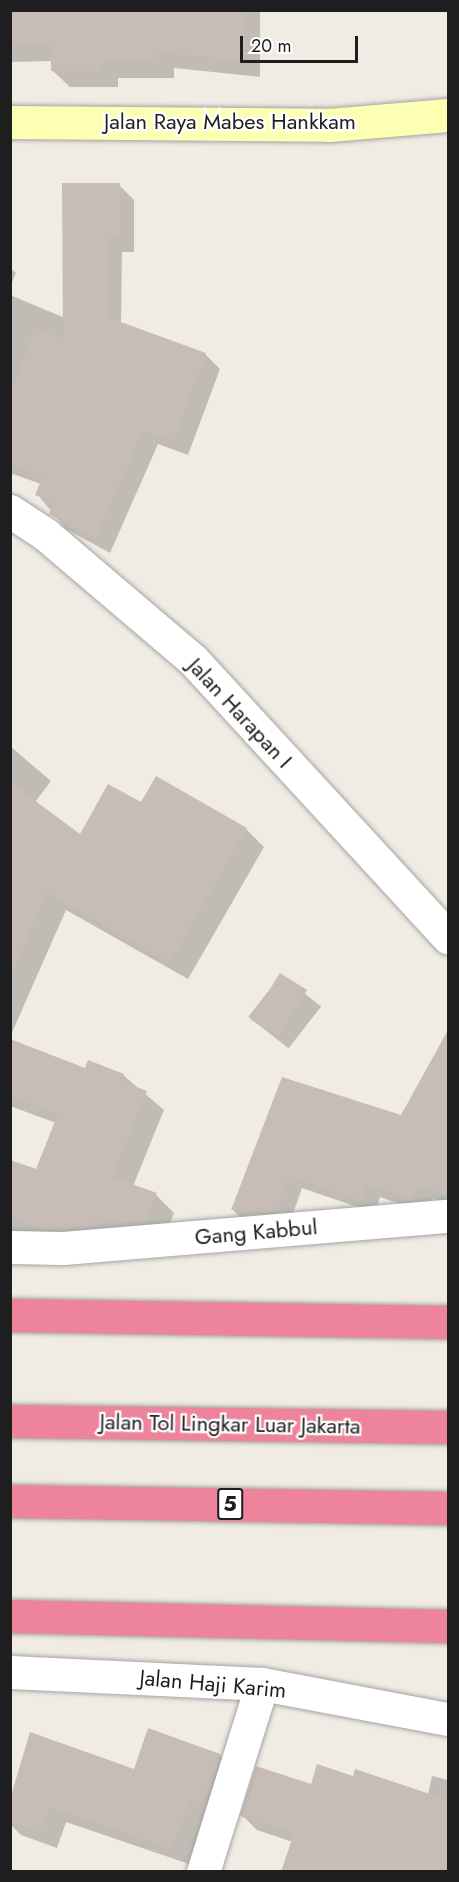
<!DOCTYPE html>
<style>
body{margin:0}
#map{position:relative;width:459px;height:1882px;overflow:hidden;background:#f0ebe3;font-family:Jost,sans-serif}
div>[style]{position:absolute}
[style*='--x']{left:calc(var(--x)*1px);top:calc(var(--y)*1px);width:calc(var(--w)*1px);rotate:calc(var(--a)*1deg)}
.shadow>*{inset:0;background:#0003;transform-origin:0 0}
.building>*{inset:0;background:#c8bdb6;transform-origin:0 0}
.roads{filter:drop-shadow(0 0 2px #a5a5a5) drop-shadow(0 0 2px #a5a5a5)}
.minor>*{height:33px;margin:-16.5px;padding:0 16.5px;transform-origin:16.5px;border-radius:16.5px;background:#fff}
.secondary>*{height:33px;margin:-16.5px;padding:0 16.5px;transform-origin:16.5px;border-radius:16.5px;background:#fdffb2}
.motorway>*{height:33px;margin:-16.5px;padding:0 16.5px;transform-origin:16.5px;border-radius:16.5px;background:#ee849b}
span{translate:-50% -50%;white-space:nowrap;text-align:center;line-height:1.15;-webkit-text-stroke:4.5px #fff;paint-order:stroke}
.shield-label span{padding:2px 4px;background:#fff;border:2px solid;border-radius:4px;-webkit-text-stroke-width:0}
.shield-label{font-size:21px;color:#1e1e1e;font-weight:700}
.street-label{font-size:22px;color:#1e1e1e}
.frame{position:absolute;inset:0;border:12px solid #1e1e1e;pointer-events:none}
.scale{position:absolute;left:240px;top:36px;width:118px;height:27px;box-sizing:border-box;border:3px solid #1e1e1e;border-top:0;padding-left:8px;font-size:18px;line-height:21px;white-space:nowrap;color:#1e1e1e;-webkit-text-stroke:4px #fff;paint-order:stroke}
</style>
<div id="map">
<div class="shadow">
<div style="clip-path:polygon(150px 10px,260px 10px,260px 77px,174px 68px,174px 78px,118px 78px,118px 87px,70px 87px,53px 71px,53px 61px,10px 62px,10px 17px)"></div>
<div style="clip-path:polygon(119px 185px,134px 200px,134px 252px,122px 252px,121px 324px,205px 354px,220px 369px,188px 455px,158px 444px,110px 553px,66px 529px,37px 494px,41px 484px,10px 473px,10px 295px,65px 318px)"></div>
<div style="clip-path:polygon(10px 268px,16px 273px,10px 287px)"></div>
<div style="clip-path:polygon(10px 746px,51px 781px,35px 802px,81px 836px,142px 804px,156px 778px,246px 829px,264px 847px,188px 979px,66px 910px,10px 1037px)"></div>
<div style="left:281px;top:975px;width:51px;height:53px;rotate:38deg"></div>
<div style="clip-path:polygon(10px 1040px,86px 1070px,123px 1075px,164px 1110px,133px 1186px,156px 1195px,174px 1213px,163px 1240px,10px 1245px,10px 1161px,37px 1171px,56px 1123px,10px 1106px)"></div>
<div style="clip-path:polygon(447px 1044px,448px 1204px,432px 1198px,427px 1213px,380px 1197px,375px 1213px,302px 1188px,289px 1225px,247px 1224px,233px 1210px,283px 1079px,402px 1117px)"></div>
<div style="clip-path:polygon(220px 1755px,236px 1772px,189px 1864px,66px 1822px,57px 1848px,21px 1835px,10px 1824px,10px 1801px)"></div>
<div style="clip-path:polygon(432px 1776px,448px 1780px,448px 1872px,283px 1872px,293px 1842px,257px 1830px,242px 1815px,312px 1786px,354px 1778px,428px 1795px)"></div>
</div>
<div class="building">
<div style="clip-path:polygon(10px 10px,246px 10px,244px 61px,158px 52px,158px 62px,102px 62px,102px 71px,51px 71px,51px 45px,10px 46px)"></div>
<div style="clip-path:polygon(62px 183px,120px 183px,120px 238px,108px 238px,107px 317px,206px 353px,173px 441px,143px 430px,95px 539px,49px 514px,54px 503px,35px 495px,43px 476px,10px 464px,10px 395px,35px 328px,63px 338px)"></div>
<div style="clip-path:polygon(156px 776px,247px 828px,170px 962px,47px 893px,10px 978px,10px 782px,80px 834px,108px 784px,141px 802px)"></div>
<div style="left:280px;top:973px;width:32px;height:55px;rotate:32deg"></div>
<div style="clip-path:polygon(448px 1030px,448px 1195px,418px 1185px,413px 1200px,366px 1184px,361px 1200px,288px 1176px,276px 1212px,231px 1210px,282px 1077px,401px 1115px)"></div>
<div style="clip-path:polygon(10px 1039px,85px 1068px,88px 1060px,124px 1074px,121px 1081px,147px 1091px,112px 1177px,157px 1193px,145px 1222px,103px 1220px,101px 1226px,42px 1229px,10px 1217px,10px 1160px,36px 1169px,58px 1114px,10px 1096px)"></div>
<div style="clip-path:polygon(148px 1728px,220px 1754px,205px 1804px,190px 1800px,172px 1849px,50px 1807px,40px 1832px,10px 1822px,10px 1799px,30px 1732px,134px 1769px)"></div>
<div style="clip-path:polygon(317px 1764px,353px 1776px,355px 1769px,448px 1800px,448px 1872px,281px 1872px,294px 1833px,240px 1816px,256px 1766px,311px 1784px)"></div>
</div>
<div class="roads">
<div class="minor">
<div style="--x:10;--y:511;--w:42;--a:33.3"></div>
<div style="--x:45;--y:534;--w:194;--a:40.4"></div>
<div style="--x:193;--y:660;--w:377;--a:47.4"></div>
<div style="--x:10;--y:1247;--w:53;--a:1.1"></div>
<div style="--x:63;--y:1248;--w:386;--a:-4.8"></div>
<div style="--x:10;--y:1672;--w:252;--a:2.7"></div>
<div style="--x:262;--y:1684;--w:189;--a:10.7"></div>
<div style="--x:203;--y:1872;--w:197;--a:-72.6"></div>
</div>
<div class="secondary">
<div style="--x:10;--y:122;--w:319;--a:0.5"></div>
<div style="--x:329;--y:125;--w:119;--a:-4.8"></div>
</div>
<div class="motorway">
<div style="--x:10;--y:1315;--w:438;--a:0.9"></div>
<div style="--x:10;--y:1421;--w:438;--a:0.8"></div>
<div style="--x:10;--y:1501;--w:438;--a:0.9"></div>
<div style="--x:10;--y:1616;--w:438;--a:1.3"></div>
</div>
</div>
<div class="shield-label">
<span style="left:230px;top:1504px">5</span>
</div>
<div class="street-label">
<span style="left:230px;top:122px">Jalan Raya Mabes Hankkam</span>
<span style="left:240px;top:713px;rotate:47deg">Jalan Harapan I</span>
<span style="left:256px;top:1232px;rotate:-5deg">Gang Kabbul</span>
<span style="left:230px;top:1424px;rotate:1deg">Jalan Tol Lingkar Luar Jakarta</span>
<span style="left:213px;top:1684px;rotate:5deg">Jalan Haji Karim</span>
</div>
<div class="frame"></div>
<div class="scale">20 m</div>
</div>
